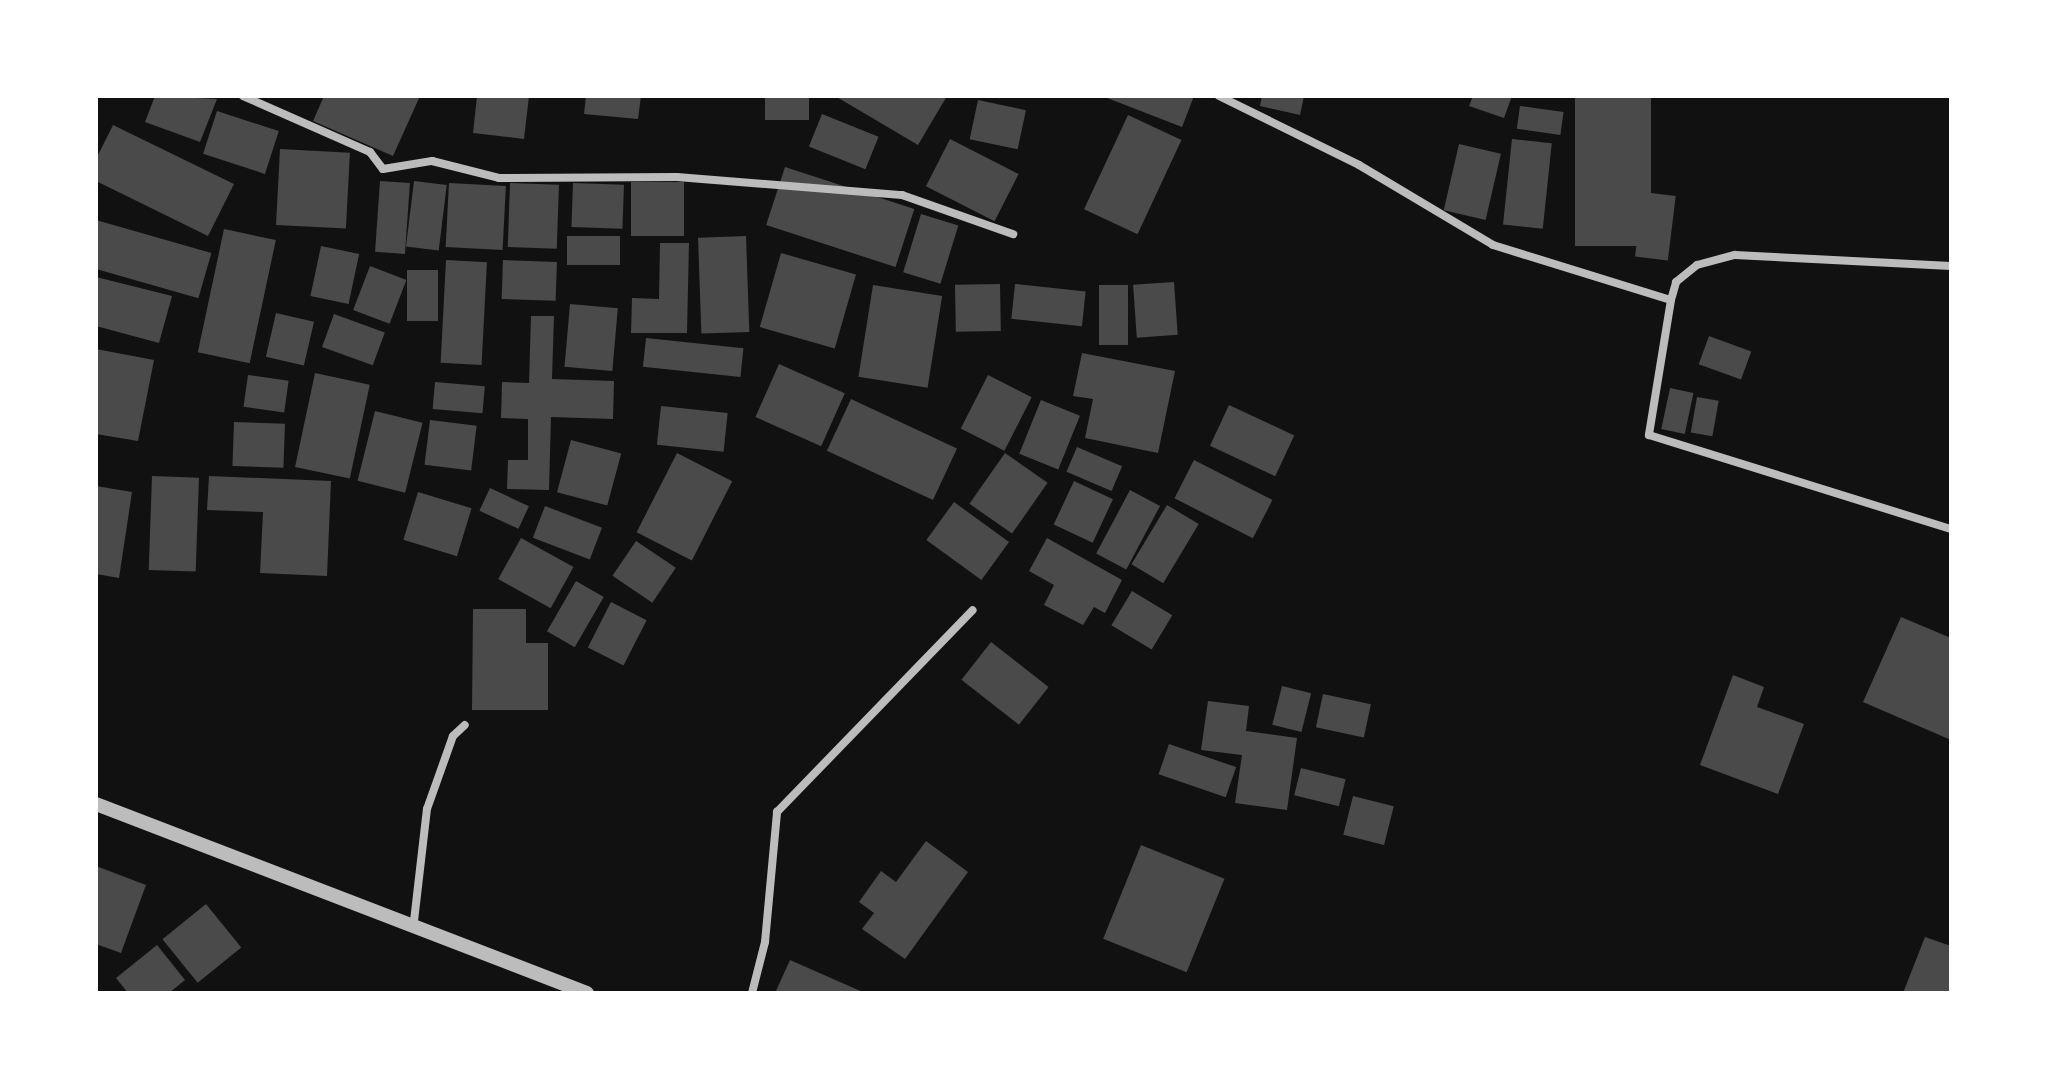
<!DOCTYPE html>
<style>
body{margin:0}
#map{position:relative;width:2047px;height:1089px;overflow:hidden;background:#111;font-family:"Sofia Sans Condensed",sans-serif}
div>[style]{position:absolute}
[style*='--x']{left:calc(var(--x)*1px);top:calc(var(--y)*1px);width:calc(var(--w)*1px);rotate:calc(var(--a)*1deg)}
.building>*{inset:0;background:#4a4a4a;transform-origin:0 0}
.minor>*{height:8px;margin:-4px;padding:0 4px;transform-origin:4px;border-radius:4px;background:#bcbcbc}
.tertiary>*{height:14px;margin:-7px;padding:0 7px;transform-origin:7px;border-radius:7px;background:#bcbcbc}
span{translate:-50% -50%;white-space:nowrap;text-align:center;line-height:1.15;-webkit-text-stroke:6px #fff;paint-order:stroke}
.frame{position:absolute;inset:0;border:98px solid #fff;pointer-events:none}
</style>
<div id="map">
<div class="building">
<div style="clip-path:polygon(155px 96px,217px 99px,200px 142px,145px 122px)"></div>
<div style="clip-path:polygon(324px 96px,420px 96px,393px 156px,313px 121px)"></div>
<div style="clip-path:polygon(477px 96px,529px 96px,524px 139px,473px 133px)"></div>
<div style="clip-path:polygon(586px 96px,641px 96px,638px 119px,584px 114px)"></div>
<div style="left:765px;top:96px;width:44px;height:24px"></div>
<div style="clip-path:polygon(835px 96px,947px 96px,918px 145px)"></div>
<div style="clip-path:polygon(1102px 96px,1194px 96px,1182px 127px)"></div>
<div style="clip-path:polygon(1262px 96px,1304px 96px,1300px 115px,1260px 106px)"></div>
<div style="clip-path:polygon(1473px 96px,1512px 96px,1504px 118px,1469px 106px)"></div>
<div style="left:1575px;top:96px;width:76px;height:150px"></div>
<div style="left:978px;top:100px;width:49px;height:40px;rotate:12deg"></div>
<div style="left:1520px;top:106px;width:44px;height:23px;rotate:8deg"></div>
<div style="left:217px;top:111px;width:65px;height:45px;rotate:18deg"></div>
<div style="left:822px;top:114px;width:61px;height:35px;rotate:22deg"></div>
<div style="left:1128px;top:115px;width:59px;height:104px;rotate:25deg"></div>
<div style="clip-path:polygon(113px 125px,234px 184px,208px 236px,96px 181px,96px 159px)"></div>
<div style="left:950px;top:139px;width:77px;height:53px;rotate:27deg"></div>
<div style="left:1512px;top:139px;width:40px;height:86px;rotate:6deg"></div>
<div style="left:1459px;top:144px;width:43px;height:68px;rotate:13deg"></div>
<div style="left:280px;top:149px;width:70px;height:76px;rotate:3deg"></div>
<div style="left:785px;top:167px;width:136px;height:61px;rotate:18deg"></div>
<div style="left:380px;top:181px;width:30px;height:71px;rotate:4deg"></div>
<div style="left:414px;top:181px;width:33px;height:66px;rotate:7deg"></div>
<div style="left:631px;top:182px;width:53px;height:54px"></div>
<div style="left:449px;top:183px;width:57px;height:64px;rotate:3deg"></div>
<div style="left:510px;top:183px;width:49px;height:64px;rotate:2deg"></div>
<div style="left:573px;top:183px;width:51px;height:44px;rotate:2deg"></div>
<div style="left:1643px;top:192px;width:33px;height:65px;rotate:7deg"></div>
<div style="left:921px;top:214px;width:39px;height:61px;rotate:17deg"></div>
<div style="left:96px;top:220px;width:120px;height:47px;rotate:16deg"></div>
<div style="left:224px;top:229px;width:53px;height:126px;rotate:12deg"></div>
<div style="left:567px;top:236px;width:53px;height:29px"></div>
<div style="left:746px;top:236px;width:96px;height:48px;rotate:88deg"></div>
<div style="clip-path:polygon(660px 243px,689px 243px,687px 333px,631px 333px,632px 298px,659px 299px)"></div>
<div style="left:321px;top:246px;width:39px;height:51px;rotate:12deg"></div>
<div style="left:781px;top:253px;width:78px;height:77px;rotate:16deg"></div>
<div style="left:446px;top:260px;width:41px;height:103px;rotate:3deg"></div>
<div style="left:503px;top:260px;width:54px;height:39px;rotate:2deg"></div>
<div style="left:370px;top:266px;width:39px;height:47px;rotate:21deg"></div>
<div style="left:407px;top:270px;width:31px;height:51px"></div>
<div style="clip-path:polygon(96px 277px,172px 296px,159px 343px,96px 326px)"></div>
<div style="left:1174px;top:282px;width:53px;height:41px;rotate:86deg"></div>
<div style="left:1000px;top:284px;width:47px;height:45px;rotate:89deg"></div>
<div style="left:1015px;top:284px;width:71px;height:35px;rotate:6deg"></div>
<div style="left:873px;top:285px;width:70px;height:93px;rotate:9deg"></div>
<div style="left:1099px;top:285px;width:29px;height:60px"></div>
<div style="left:570px;top:304px;width:48px;height:63px;rotate:5deg"></div>
<div style="left:276px;top:313px;width:39px;height:45px;rotate:13deg"></div>
<div style="left:334px;top:314px;width:54px;height:35px;rotate:20deg"></div>
<div style="clip-path:polygon(531px 316px,554px 316px,552px 379px,614px 381px,613px 419px,551px 417px,549px 490px,507px 489px,508px 460px,528px 460px,528px 419px,501px 418px,502px 382px,529px 383px)"></div>
<div style="left:1709px;top:336px;width:45px;height:30px;rotate:20deg"></div>
<div style="left:646px;top:338px;width:98px;height:29px;rotate:6deg"></div>
<div style="clip-path:polygon(96px 349px,154px 360px,138px 441px,96px 434px)"></div>
<div style="clip-path:polygon(1082px 353px,1175px 371px,1158px 453px,1085px 438px,1093px 399px,1073px 396px)"></div>
<div style="left:779px;top:364px;width:72px;height:58px;rotate:24deg"></div>
<div style="left:315px;top:373px;width:56px;height:96px;rotate:12deg"></div>
<div style="left:248px;top:375px;width:41px;height:32px;rotate:8deg"></div>
<div style="left:988px;top:375px;width:49px;height:60px;rotate:27deg"></div>
<div style="left:435px;top:382px;width:50px;height:27px;rotate:5deg"></div>
<div style="left:1670px;top:388px;width:24px;height:42px;rotate:12deg"></div>
<div style="left:1697px;top:397px;width:22px;height:36px;rotate:10deg"></div>
<div style="left:851px;top:399px;width:117px;height:57px;rotate:25deg"></div>
<div style="left:1041px;top:400px;width:42px;height:58px;rotate:22deg"></div>
<div style="left:1229px;top:405px;width:72px;height:45px;rotate:25deg"></div>
<div style="left:661px;top:406px;width:67px;height:39px;rotate:6deg"></div>
<div style="left:375px;top:411px;width:49px;height:72px;rotate:14deg"></div>
<div style="left:430px;top:420px;width:47px;height:45px;rotate:7deg"></div>
<div style="left:234px;top:422px;width:51px;height:44px;rotate:2deg"></div>
<div style="left:571px;top:440px;width:52px;height:54px;rotate:15deg"></div>
<div style="left:1077px;top:447px;width:49px;height:27px;rotate:23deg"></div>
<div style="left:677px;top:453px;width:62px;height:89px;rotate:27deg"></div>
<div style="left:1005px;top:453px;width:52px;height:62px;rotate:35deg"></div>
<div style="left:1194px;top:460px;width:88px;height:43px;rotate:27deg"></div>
<div style="left:152px;top:476px;width:47px;height:94px;rotate:2deg"></div>
<div style="clip-path:polygon(209px 476px,331px 481px,327px 576px,260px 573px,263px 512px,207px 510px)"></div>
<div style="left:1074px;top:481px;width:43px;height:48px;rotate:25deg"></div>
<div style="clip-path:polygon(96px 486px,132px 492px,119px 578px,96px 574px)"></div>
<div style="left:490px;top:488px;width:43px;height:25px;rotate:25deg"></div>
<div style="left:1130px;top:490px;width:34px;height:72px;rotate:28deg"></div>
<div style="left:418px;top:492px;width:56px;height:50px;rotate:17deg"></div>
<div style="left:954px;top:502px;width:68px;height:47px;rotate:36deg"></div>
<div style="left:1167px;top:505px;width:37px;height:69px;rotate:31deg"></div>
<div style="left:545px;top:506px;width:61px;height:34px;rotate:21deg"></div>
<div style="left:521px;top:538px;width:60px;height:47px;rotate:29deg"></div>
<div style="clip-path:polygon(1047px 538px,1122px 580px,1105px 613px,1094px 607px,1083px 625px,1044px 605px,1054px 585px,1029px 571px)"></div>
<div style="left:636px;top:541px;width:48px;height:42px;rotate:34deg"></div>
<div style="left:576px;top:581px;width:32px;height:58px;rotate:30deg"></div>
<div style="left:1132px;top:591px;width:47px;height:40px;rotate:31deg"></div>
<div style="left:611px;top:602px;width:40px;height:51px;rotate:27deg"></div>
<div style="clip-path:polygon(473px 609px,526px 609px,526px 643px,548px 643px,548px 710px,472px 710px)"></div>
<div style="clip-path:polygon(1901px 617px,1951px 638px,1951px 740px,1863px 702px)"></div>
<div style="left:991px;top:642px;width:73px;height:48px;rotate:38deg"></div>
<div style="clip-path:polygon(1733px 675px,1764px 687px,1757px 707px,1804px 724px,1778px 794px,1700px 765px)"></div>
<div style="left:1282px;top:686px;width:30px;height:40px;rotate:14deg"></div>
<div style="left:1323px;top:694px;width:49px;height:34px;rotate:12deg"></div>
<div style="clip-path:polygon(1208px 701px,1249px 706px,1246px 731px,1297px 738px,1287px 810px,1235px 803px,1242px 755px,1201px 750px)"></div>
<div style="left:1169px;top:744px;width:71px;height:32px;rotate:19deg"></div>
<div style="left:1301px;top:768px;width:46px;height:28px;rotate:14deg"></div>
<div style="left:1353px;top:796px;width:42px;height:40px;rotate:14deg"></div>
<div style="clip-path:polygon(926px 841px,968px 872px,905px 959px,862px 929px,874px 913px,859px 902px,881px 871px,896px 882px)"></div>
<div style="left:1141px;top:845px;width:90px;height:101px;rotate:22deg"></div>
<div style="clip-path:polygon(96px 866px,146px 885px,121px 953px,96px 944px)"></div>
<div style="left:206px;top:904px;width:56px;height:56px;rotate:51deg"></div>
<div style="clip-path:polygon(1925px 937px,1951px 946px,1951px 993px,1903px 993px)"></div>
<div style="clip-path:polygon(157px 945px,185px 980px,169px 993px,128px 993px,116px 978px)"></div>
<div style="clip-path:polygon(790px 960px,865px 993px,775px 993px)"></div>
</div>
<div class="minor">
<div style="--x:243;--y:96;--w:139;--a:23.8"></div>
<div style="--x:370;--y:152;--w:21;--a:53"></div>
<div style="--x:383;--y:169;--w:50;--a:-9.3"></div>
<div style="--x:432;--y:161;--w:69;--a:14.2"></div>
<div style="--x:499;--y:178;--w:178;--a:-0.3"></div>
<div style="--x:677;--y:177;--w:226;--a:4.6"></div>
<div style="--x:902;--y:195;--w:118;--a:19.4"></div>
<div style="--x:1219;--y:96;--w:156;--a:26.2"></div>
<div style="--x:1359;--y:165;--w:156;--a:30.8"></div>
<div style="--x:1493;--y:245;--w:186;--a:17.2"></div>
<div style="--x:1671;--y:300;--w:137;--a:99.3"></div>
<div style="--x:1649;--y:435;--w:316;--a:17.3"></div>
<div style="--x:1671;--y:300;--w:19;--a:-74"></div>
<div style="--x:1676;--y:282;--w:27;--a:-39"></div>
<div style="--x:1697;--y:265;--w:39;--a:-15"></div>
<div style="--x:1735;--y:255;--w:216;--a:2.9"></div>
<div style="--x:414;--y:921;--w:113;--a:-83.4"></div>
<div style="--x:427;--y:809;--w:77;--a:-70.4"></div>
<div style="--x:453;--y:736;--w:16;--a:-43"></div>
<div style="--x:752;--y:993;--w:53;--a:-75.7"></div>
<div style="--x:765;--y:942;--w:131;--a:-84.7"></div>
<div style="--x:777;--y:812;--w:281;--a:-45.9"></div>
</div>
<div class="tertiary">
<div style="--x:96;--y:804;--w:526;--a:21.05"></div>
</div>
<div class="frame"></div>
</div>
